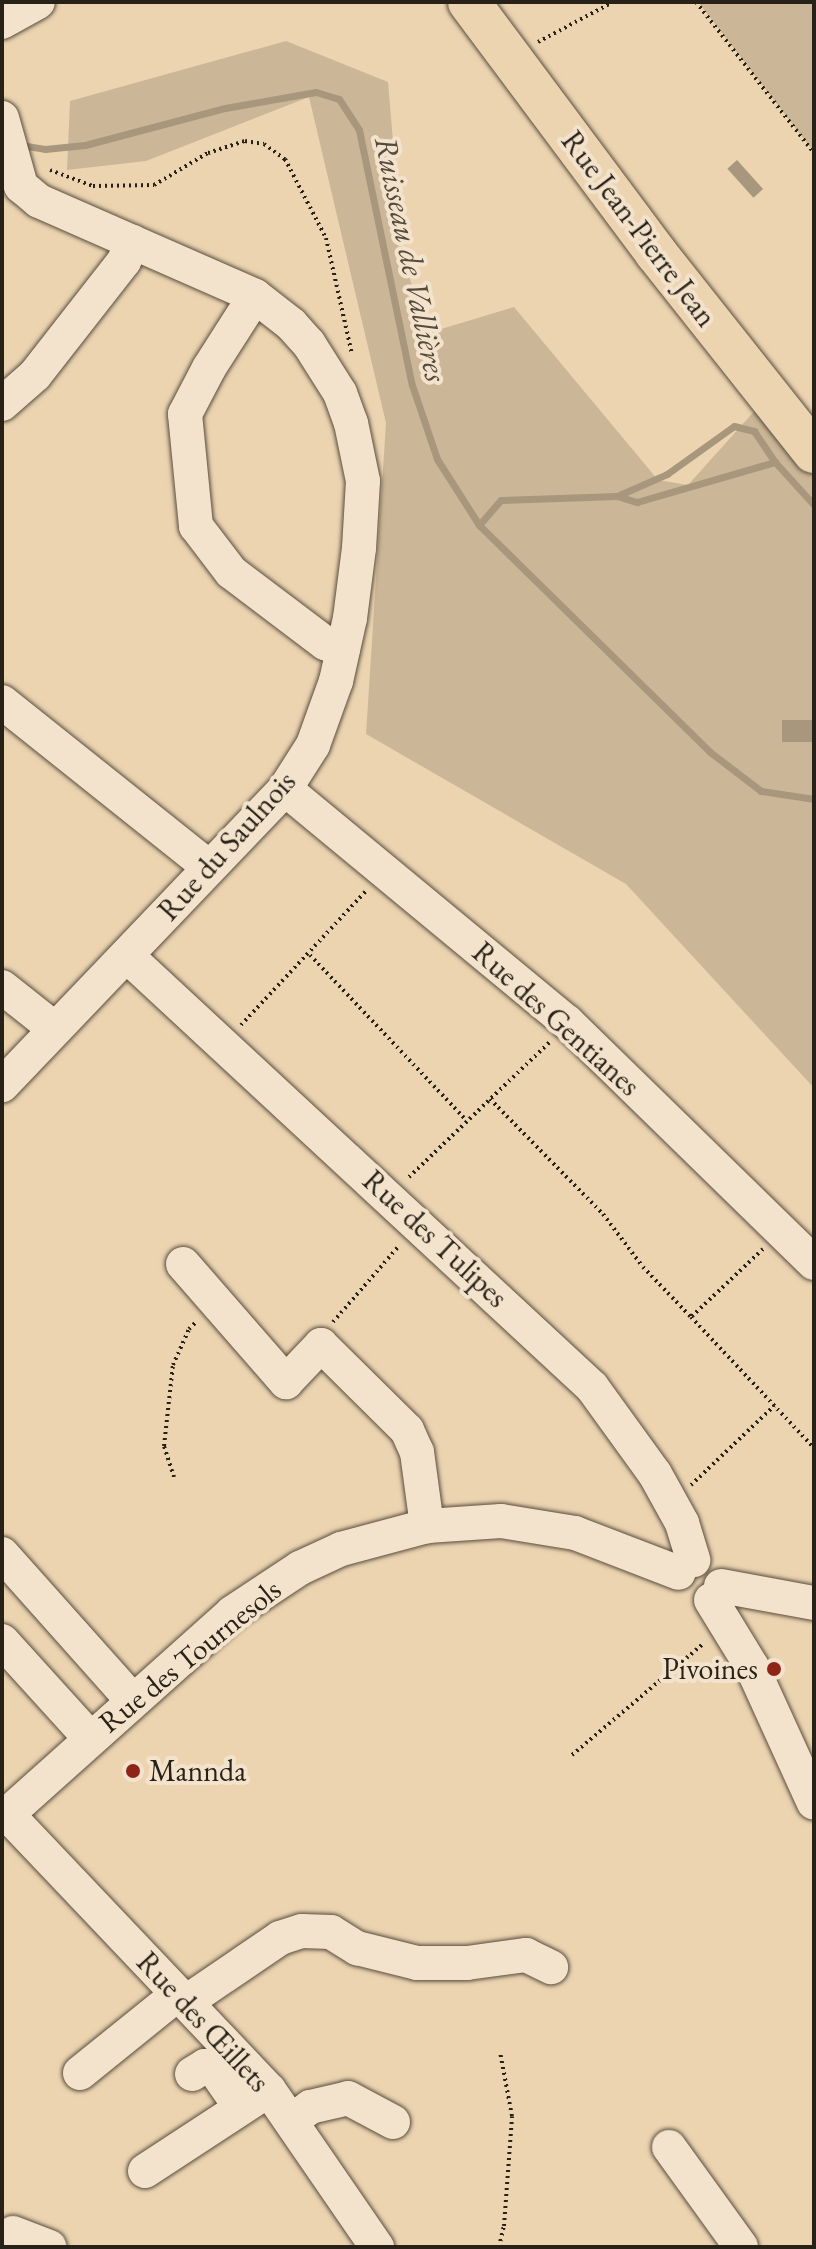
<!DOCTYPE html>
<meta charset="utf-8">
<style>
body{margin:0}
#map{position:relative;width:816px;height:2249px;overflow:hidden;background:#ecd4b1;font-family:"EB Garamond",serif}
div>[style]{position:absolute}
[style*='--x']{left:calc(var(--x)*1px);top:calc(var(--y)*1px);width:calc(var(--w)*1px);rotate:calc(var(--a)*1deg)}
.green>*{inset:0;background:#cbb697}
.water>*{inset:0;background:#a9977d;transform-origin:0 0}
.stream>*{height:7px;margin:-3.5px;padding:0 3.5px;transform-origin:3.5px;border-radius:3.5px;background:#a9977d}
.path>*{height:4px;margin-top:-2px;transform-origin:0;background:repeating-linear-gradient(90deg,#282117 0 2px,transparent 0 6px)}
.roads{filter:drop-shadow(0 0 2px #594e3e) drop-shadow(0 0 2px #594e3e)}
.minor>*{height:34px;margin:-17px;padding:0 17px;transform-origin:17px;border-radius:17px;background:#f3e3cc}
.major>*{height:42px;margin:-21px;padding:0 21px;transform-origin:21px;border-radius:21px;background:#ecd4b1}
.dots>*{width:22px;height:22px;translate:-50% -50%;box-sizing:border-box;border:4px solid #f3e3cc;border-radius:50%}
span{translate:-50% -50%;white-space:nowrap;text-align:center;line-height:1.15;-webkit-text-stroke:8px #f3e3cc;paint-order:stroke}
.street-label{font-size:30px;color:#282117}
.poi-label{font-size:30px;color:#282117}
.right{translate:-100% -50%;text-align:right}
.left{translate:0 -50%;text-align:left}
.water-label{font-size:32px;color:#554a3b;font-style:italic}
.frame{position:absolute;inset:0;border:4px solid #282117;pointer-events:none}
</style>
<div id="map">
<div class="green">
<div style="clip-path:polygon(698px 2px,814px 2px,814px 152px)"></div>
<div style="clip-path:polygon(286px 41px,388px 82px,403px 259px,428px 333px,514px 307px,658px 480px,688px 485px,759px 406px,814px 474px,814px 1088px,626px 884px,366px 734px,386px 423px,309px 97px,146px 161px,67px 170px,70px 101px)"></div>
</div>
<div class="water">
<div style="left:737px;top:160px;width:39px;height:13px;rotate:48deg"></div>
<div style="left:814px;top:720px;width:22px;height:32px;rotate:90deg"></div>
</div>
<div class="stream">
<div style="--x:20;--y:145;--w:25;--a:9"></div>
<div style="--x:45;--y:149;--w:40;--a:-5.7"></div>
<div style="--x:85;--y:145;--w:145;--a:-14.8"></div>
<div style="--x:225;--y:108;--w:92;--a:-10"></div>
<div style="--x:316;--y:92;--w:24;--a:17"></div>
<div style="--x:339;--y:99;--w:37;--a:57"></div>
<div style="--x:359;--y:130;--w:260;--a:78.3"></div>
<div style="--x:412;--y:385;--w:78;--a:71.3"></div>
<div style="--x:437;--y:459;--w:78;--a:57.5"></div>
<div style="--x:479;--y:525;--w:324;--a:44.5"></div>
<div style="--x:710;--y:752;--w:64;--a:37.4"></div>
<div style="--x:761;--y:791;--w:54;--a:8.6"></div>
<div style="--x:617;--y:496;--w:21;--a:17"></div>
<div style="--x:637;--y:502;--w:144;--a:-16.2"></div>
<div style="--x:479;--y:525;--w:33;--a:-49"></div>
<div style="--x:501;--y:500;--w:116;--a:-2"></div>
<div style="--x:617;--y:496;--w:55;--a:-23.7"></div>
<div style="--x:667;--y:474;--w:82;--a:-35.6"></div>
<div style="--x:734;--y:426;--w:21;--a:14"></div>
<div style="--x:754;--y:431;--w:37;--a:56"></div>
<div style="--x:775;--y:462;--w:58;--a:47.8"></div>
</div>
<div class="path">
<div style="--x:696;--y:2;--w:192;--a:52"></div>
<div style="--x:538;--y:42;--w:85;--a:-28.1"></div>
<div style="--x:50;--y:170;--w:46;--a:20.4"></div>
<div style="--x:93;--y:186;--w:61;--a:-0.9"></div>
<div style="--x:154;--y:185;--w:63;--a:-30.7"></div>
<div style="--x:208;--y:153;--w:39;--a:-18"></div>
<div style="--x:245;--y:141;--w:19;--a:9"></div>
<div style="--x:264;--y:144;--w:26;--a:36"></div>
<div style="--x:285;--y:159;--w:89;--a:62.6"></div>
<div style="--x:326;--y:238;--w:119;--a:77.4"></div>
<div style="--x:310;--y:955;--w:228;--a:46.6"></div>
<div style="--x:241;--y:1025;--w:183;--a:-47"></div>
<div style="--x:490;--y:1099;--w:161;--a:45.5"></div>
<div style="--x:603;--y:1214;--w:66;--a:53"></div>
<div style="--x:643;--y:1267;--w:69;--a:46.2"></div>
<div style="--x:409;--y:1177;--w:195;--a:-43.8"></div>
<div style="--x:763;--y:1249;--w:99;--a:136.6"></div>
<div style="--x:691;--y:1317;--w:180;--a:46.8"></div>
<div style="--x:333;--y:1322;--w:99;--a:-49.1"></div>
<div style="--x:174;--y:1477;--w:33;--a:-108"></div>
<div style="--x:164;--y:1446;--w:81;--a:-83.7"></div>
<div style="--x:173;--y:1365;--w:39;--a:-66"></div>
<div style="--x:189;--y:1329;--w:11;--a:-45"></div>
<div style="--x:691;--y:1485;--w:115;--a:-43.6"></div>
<div style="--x:572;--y:1755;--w:173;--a:-40.3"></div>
<div style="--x:499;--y:2247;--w:22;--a:-77"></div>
<div style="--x:504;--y:2226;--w:110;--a:-85.8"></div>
<div style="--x:512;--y:2116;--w:65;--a:-100.6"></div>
</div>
<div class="roads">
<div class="minor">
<div style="--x:2;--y:22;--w:41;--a:-29.1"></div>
<div style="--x:2;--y:118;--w:71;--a:74.4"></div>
<div style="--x:21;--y:186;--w:23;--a:40"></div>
<div style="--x:39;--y:201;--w:236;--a:23.7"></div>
<div style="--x:255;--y:296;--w:46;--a:37.9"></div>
<div style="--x:291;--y:324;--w:27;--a:48"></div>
<div style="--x:309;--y:344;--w:58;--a:57.7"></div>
<div style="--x:340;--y:393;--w:32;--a:70"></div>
<div style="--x:351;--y:423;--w:59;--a:78.3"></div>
<div style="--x:363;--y:481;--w:67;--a:93.4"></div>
<div style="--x:359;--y:548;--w:71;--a:97.3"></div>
<div style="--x:350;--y:618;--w:65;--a:102.5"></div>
<div style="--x:336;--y:681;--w:68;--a:109.8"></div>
<div style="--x:313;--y:745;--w:52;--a:122.5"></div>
<div style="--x:285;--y:789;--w:410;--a:133.7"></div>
<div style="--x:255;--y:296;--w:85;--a:122.6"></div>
<div style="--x:209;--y:368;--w:52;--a:117.6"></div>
<div style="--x:185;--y:414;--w:113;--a:84.4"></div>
<div style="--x:196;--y:526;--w:58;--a:52.7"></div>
<div style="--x:231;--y:572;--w:118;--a:37.1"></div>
<div style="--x:325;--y:643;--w:19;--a:21"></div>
<div style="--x:2;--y:404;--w:44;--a:-41.3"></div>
<div style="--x:35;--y:375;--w:145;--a:-52"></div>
<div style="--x:124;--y:261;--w:21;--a:-67"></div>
<div style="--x:2;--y:702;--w:265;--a:38.6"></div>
<div style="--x:285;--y:789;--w:366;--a:39.6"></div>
<div style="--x:567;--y:1022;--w:345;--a:44.3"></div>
<div style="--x:127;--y:956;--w:634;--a:42.83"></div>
<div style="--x:592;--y:1387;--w:107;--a:54.1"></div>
<div style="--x:655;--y:1474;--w:56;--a:61.1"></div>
<div style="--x:682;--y:1523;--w:39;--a:73"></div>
<div style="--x:2;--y:987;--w:68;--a:38.4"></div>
<div style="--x:183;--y:1264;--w:157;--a:48.9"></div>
<div style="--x:286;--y:1382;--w:51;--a:-46.6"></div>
<div style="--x:321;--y:1345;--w:121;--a:44.7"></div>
<div style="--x:407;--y:1430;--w:24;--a:66"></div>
<div style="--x:417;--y:1452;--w:75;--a:82.3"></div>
<div style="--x:2;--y:1554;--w:195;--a:48.3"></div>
<div style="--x:721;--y:1586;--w:95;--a:10.4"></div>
<div style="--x:711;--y:1600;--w:79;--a:58.5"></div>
<div style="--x:752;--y:1667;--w:149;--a:65.5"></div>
<div style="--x:2;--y:1641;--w:131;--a:47.8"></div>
<div style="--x:7;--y:1814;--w:381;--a:46.5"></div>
<div style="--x:269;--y:2090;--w:191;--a:55.5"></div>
<div style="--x:2;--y:1819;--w:309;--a:-41.8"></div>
<div style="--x:232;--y:1613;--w:82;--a:-33.5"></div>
<div style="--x:300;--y:1568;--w:45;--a:-24.9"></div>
<div style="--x:341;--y:1549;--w:89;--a:-15"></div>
<div style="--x:427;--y:1526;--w:74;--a:-3.9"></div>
<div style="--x:501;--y:1521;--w:75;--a:9.2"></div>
<div style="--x:575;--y:1533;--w:111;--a:21"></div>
<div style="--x:186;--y:2002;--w:114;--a:-34.2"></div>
<div style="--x:280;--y:1938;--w:23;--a:-18"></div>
<div style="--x:302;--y:1931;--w:29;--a:2"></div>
<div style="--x:331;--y:1932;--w:31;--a:32"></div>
<div style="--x:357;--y:1948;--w:62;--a:14"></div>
<div style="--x:417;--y:1963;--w:50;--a:0"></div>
<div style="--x:467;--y:1963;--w:60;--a:-7.7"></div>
<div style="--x:526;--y:1955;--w:28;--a:26"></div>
<div style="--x:80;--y:2073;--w:126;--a:-38.9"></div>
<div style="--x:192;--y:2074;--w:15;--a:-32"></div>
<div style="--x:205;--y:2066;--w:9;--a:18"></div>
<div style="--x:214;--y:2069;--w:47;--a:55.3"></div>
<div style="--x:291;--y:2121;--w:24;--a:-36"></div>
<div style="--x:310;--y:2107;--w:39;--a:-13"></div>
<div style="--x:348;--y:2098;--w:51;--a:28.1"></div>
<div style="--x:669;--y:2147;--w:123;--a:54.2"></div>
<div style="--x:145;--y:2171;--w:148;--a:-33.2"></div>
<div style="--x:13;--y:2233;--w:39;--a:21"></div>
</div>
<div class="major">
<div style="--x:469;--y:2;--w:313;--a:53.3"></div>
<div style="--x:656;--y:253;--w:254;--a:51.6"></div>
</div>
</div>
<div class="dots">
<div style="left:774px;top:1669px;background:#8f2418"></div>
<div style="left:133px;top:1771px;background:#8f2418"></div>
</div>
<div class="street-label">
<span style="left:639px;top:229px;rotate:53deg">Rue Jean-Pierre Jean</span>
<span style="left:227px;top:846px;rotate:-48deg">Rue du Saulnois</span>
<span style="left:556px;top:1019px;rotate:42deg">Rue des Gentianes</span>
<span style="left:435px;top:1239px;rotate:43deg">Rue des Tulipes</span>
<span style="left:190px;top:1656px;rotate:-39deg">Rue des Tournesols</span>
<span style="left:203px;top:2022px;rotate:47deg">Rue des Œillets</span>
</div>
<div class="poi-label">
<span class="right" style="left:758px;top:1669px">Pivoines</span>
<span class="left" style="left:149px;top:1771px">Mannda</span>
</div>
<div class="water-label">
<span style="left:411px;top:259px;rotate:78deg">Ruisseau de Vallières</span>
</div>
<div class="frame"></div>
</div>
